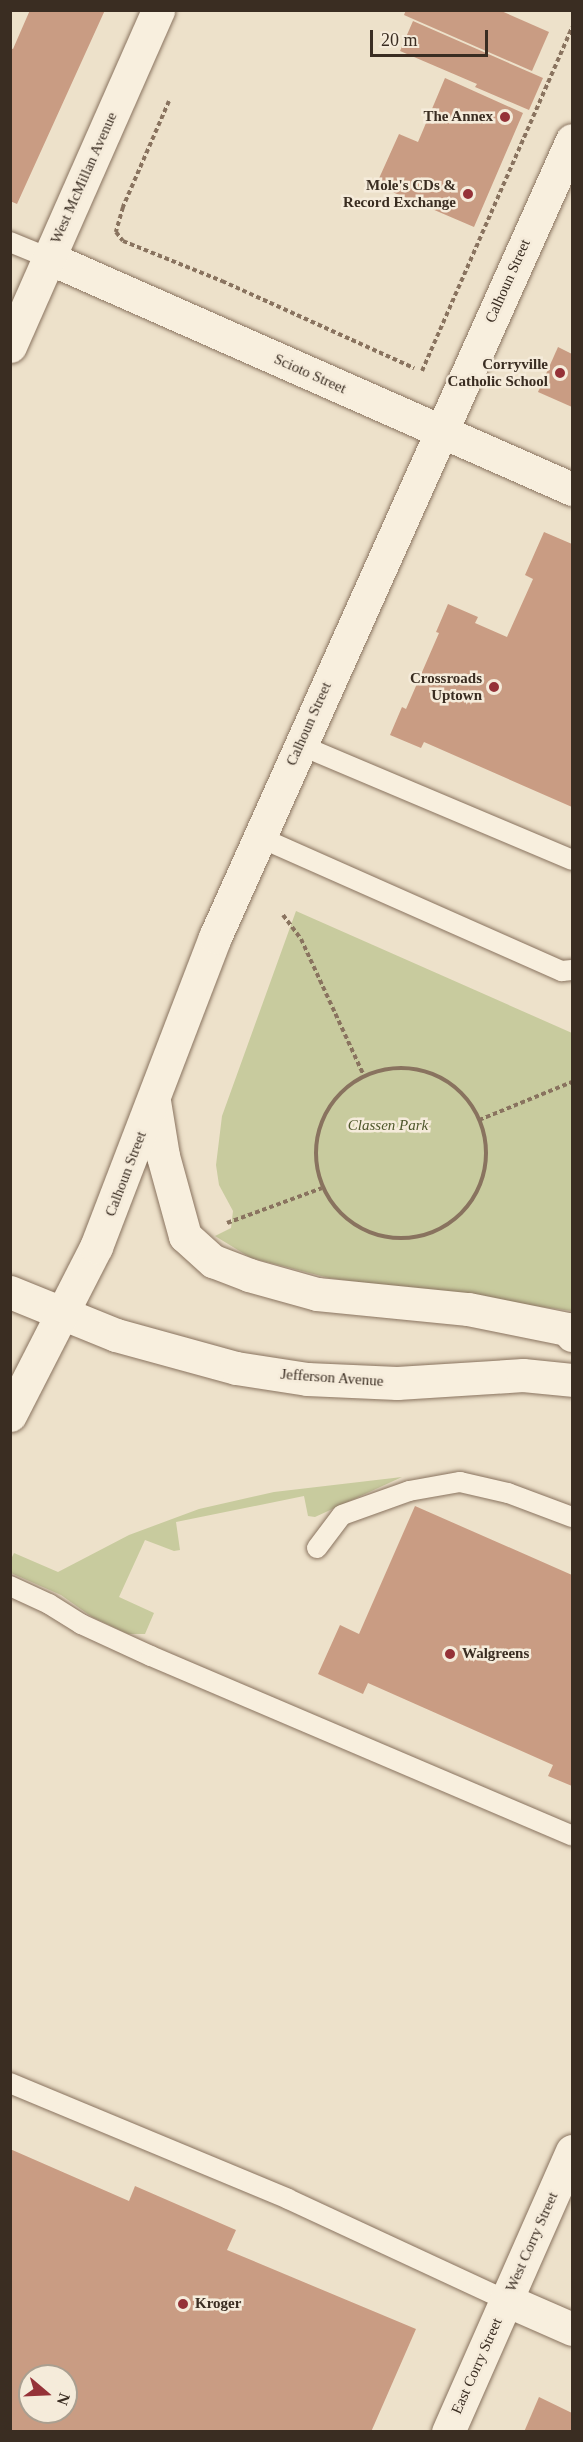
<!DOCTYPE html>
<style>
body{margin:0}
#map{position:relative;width:583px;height:2442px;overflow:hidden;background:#ede1ca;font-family:Georgia,serif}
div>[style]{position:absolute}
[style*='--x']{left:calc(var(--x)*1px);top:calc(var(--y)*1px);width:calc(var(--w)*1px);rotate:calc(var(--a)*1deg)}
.green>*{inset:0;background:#c8cb9e}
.building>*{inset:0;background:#c99c83}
.path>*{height:4px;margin-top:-2px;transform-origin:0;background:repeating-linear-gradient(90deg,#89735f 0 4.5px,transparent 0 7.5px)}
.path>.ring{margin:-2px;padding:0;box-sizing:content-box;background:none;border:4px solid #89735f;border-radius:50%}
.roads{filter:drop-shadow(0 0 2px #89735f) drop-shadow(0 0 2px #89735f)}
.service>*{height:20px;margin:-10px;padding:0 10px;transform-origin:10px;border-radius:10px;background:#f8efde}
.minor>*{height:33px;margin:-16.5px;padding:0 16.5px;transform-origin:16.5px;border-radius:16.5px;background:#f8efde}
.tertiary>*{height:33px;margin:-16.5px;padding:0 16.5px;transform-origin:16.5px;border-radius:16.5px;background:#f8efde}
.secondary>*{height:33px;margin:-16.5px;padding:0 16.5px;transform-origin:16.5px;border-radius:16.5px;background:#f8efde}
.dots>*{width:16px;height:16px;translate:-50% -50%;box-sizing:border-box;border:3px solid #f5ebda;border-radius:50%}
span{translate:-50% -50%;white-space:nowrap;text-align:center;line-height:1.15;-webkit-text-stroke:5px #f5ebda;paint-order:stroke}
.poi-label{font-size:15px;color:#3a2d22;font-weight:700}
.right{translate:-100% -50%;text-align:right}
.left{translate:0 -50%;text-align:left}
.street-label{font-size:15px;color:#3a2d22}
.park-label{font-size:15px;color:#4d562a;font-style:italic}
.frame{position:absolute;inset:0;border:12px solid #3a2d22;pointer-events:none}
.north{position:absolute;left:18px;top:2364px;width:60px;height:60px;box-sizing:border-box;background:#f5ebda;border:2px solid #aa9f90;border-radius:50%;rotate:109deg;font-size:16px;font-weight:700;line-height:24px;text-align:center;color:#3a2d22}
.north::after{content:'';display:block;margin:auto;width:21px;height:27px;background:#953238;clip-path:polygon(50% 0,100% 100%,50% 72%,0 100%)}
.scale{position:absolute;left:370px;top:30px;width:118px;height:27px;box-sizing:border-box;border:3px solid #3a2d22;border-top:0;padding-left:8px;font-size:18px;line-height:21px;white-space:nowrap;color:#3a2d22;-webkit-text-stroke:4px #f5ebda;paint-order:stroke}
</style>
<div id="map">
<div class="green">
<div style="clip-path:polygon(296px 911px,572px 1033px,572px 1311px,329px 1278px,251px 1258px,215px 1236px,231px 1228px,233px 1211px,219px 1185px,216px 1165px,222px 1116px)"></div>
<div style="clip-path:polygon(402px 1477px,315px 1517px,308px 1516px,304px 1496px,176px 1522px,180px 1550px,174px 1551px,145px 1540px,119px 1597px,154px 1613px,145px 1634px,128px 1634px,92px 1617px,61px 1595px,11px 1573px,10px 1561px,14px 1553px,58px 1572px,129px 1535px,199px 1509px,274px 1492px)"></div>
</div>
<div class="building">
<div style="clip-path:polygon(30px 10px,105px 10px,17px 204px,10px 201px,10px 48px,13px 49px)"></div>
<div style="clip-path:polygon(406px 10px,499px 10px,549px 32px,532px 71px,404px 15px)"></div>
<div style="clip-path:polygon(413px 21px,543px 78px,529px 110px,475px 87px,477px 84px,400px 51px)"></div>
<div style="clip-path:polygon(445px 78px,523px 113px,474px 227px,376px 185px,399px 134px,418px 142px)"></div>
<div style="clip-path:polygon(558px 347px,572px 354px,572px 407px,538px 392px)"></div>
<div style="clip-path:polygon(544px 532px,572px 544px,572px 807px,424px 742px,421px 748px,390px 735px,402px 707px,406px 709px,439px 633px,436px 632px,448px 604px,478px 617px,475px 623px,507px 637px,533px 579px,525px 575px)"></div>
<div style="clip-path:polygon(415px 1506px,572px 1575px,572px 1786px,548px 1776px,553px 1765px,368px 1683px,363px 1694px,318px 1674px,340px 1625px,359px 1634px)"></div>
<div style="clip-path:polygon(evenodd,10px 2149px,129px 2201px,135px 2186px,236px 2230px,227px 2250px,416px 2329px,371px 2432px,10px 2432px,10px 2149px,30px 2376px,66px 2376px,66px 2412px,30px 2412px,30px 2376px)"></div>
<div style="clip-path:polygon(539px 2397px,572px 2413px,572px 2432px,524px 2432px)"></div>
</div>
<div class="path">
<div style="--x:169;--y:101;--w:116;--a:113.5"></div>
<div style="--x:123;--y:207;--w:26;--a:106"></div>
<div style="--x:116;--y:232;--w:11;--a:52"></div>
<div style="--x:123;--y:241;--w:107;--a:22"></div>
<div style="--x:222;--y:281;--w:211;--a:24.4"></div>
<div style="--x:422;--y:371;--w:375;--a:-66.4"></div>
<div style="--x:283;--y:915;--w:30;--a:53"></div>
<div style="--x:301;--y:939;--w:151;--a:65.3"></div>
<div class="ring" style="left:316px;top:1068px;width:166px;height:166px"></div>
<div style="--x:479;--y:1120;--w:100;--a:-22.2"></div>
<div style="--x:227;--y:1223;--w:101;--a:-20.2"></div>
</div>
<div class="roads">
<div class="service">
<div style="--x:10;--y:242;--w:42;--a:22.3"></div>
<div style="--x:300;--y:745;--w:295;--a:22.9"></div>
<div style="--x:259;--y:837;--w:331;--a:23.9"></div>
<div style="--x:562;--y:971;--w:10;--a:-6"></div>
<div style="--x:317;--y:1548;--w:41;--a:-52.9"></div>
<div style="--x:342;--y:1515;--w:71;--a:-19.7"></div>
<div style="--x:409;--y:1491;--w:52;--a:-10"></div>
<div style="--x:460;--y:1482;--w:49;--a:12.9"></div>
<div style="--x:508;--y:1493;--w:68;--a:20.6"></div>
<div style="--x:10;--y:1586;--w:43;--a:24.8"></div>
<div style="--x:49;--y:1604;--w:38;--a:32"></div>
<div style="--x:81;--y:1624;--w:77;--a:24.6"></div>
<div style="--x:151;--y:1656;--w:458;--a:23.1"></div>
<div style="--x:10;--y:2083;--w:301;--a:22.6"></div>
<div style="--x:288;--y:2199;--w:240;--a:24.9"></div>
</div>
<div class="minor">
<div style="--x:49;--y:258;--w:572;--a:23.83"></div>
</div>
<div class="tertiary">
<div style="--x:506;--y:2300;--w:72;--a:23.7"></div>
<div style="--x:448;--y:2432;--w:307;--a:-66.2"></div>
</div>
<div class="secondary">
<div style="--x:10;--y:346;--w:367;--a:-66.2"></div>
<div style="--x:154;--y:1101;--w:56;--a:80.7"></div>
<div style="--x:163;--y:1156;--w:83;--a:74.6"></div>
<div style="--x:185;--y:1236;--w:38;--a:42"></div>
<div style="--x:213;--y:1261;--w:39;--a:21"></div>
<div style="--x:249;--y:1275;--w:71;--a:15.6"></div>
<div style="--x:317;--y:1294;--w:152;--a:5.7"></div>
<div style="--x:468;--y:1309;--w:101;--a:11.4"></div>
<div style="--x:567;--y:1329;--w:8;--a:50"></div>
<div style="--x:10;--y:1292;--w:114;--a:22.1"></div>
<div style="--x:116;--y:1335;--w:124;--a:15.4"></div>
<div style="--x:236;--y:1368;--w:72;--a:8.8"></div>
<div style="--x:307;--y:1379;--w:90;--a:2.5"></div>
<div style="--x:397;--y:1383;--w:126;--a:-3.6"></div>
<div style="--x:523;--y:1375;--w:49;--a:5.8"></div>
<div style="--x:10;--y:1415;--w:189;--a:-62.9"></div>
<div style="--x:96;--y:1247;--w:332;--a:-69"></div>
<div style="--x:215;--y:937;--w:873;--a:-65.87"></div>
</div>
</div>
<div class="dots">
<div style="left:505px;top:117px;background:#953238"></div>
<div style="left:468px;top:194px;background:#953238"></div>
<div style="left:560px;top:373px;background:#953238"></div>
<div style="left:494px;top:687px;background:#953238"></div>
<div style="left:450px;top:1654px;background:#953238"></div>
<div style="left:183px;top:2304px;background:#953238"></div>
</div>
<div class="poi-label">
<span class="right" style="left:493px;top:117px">The Annex</span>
<span class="right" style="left:456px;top:194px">Mole's CDs &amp;<br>Record Exchange</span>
<span class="right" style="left:548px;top:373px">Corryville<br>Catholic School</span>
<span class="right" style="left:482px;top:687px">Crossroads<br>Uptown</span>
<span class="left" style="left:462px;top:1654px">Walgreens</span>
<span class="left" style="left:195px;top:2304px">Kroger</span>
</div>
<div class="street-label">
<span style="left:84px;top:178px;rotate:-66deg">West McMillan Avenue</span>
<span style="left:508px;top:281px;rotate:-66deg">Calhoun Street</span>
<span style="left:310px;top:374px;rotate:24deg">Scioto Street</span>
<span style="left:309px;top:724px;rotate:-66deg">Calhoun Street</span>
<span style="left:126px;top:1174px;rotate:-69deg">Calhoun Street</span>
<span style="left:332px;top:1378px;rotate:4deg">Jefferson Avenue</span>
<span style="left:532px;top:2242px;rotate:-66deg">West Corry Street</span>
<span style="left:477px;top:2366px;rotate:-66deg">East Corry Street</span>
</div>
<div class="park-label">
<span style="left:388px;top:1126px">Classen Park</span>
</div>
<div class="frame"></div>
<div class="north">N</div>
<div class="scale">20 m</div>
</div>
